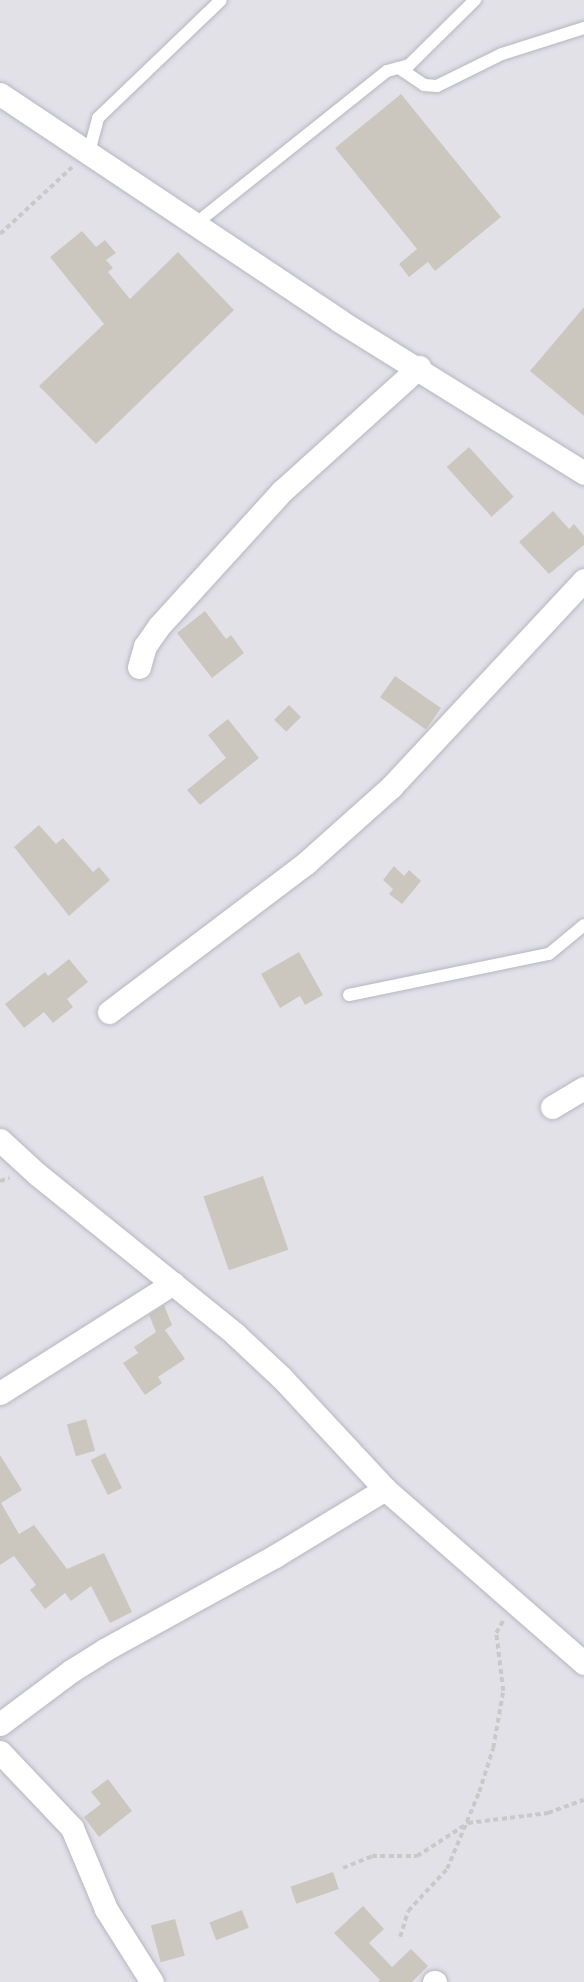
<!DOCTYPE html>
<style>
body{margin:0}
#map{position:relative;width:584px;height:1982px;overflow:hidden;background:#efe9e1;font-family:Commissioner,sans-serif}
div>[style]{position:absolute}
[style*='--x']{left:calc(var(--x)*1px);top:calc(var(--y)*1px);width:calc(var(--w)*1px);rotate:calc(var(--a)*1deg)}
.industrial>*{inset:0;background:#e3e1e8;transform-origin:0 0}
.building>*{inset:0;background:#cbc7bf;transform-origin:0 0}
.path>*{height:3.5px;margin-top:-1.75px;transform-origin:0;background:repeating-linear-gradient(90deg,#c9c9c9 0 5px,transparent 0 8.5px)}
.roads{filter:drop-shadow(0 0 2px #b4b7c1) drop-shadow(0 0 2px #b4b7c1)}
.service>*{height:12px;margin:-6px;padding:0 6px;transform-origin:6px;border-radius:6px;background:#fff}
.minor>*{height:23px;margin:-11.5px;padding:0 11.5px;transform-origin:11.5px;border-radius:11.5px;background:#fff}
span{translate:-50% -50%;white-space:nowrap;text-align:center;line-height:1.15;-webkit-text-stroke:5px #fff;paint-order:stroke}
</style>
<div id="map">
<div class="industrial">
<div style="left:0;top:0;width:584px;height:1982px"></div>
</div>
<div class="building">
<div style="clip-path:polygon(401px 94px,501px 217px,435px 271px,428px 262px,409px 277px,399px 264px,417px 249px,335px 148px)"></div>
<div style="clip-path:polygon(82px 231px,96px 247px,105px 240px,116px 253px,106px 260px,113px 268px,108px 272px,130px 299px,178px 252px,234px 310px,96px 444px,39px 386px,104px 324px,50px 257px)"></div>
<div style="clip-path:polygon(584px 307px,584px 416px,530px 371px)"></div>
<div style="left:469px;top:447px;width:67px;height:30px;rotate:48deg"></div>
<div style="clip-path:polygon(553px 511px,569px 529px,574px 524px,584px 536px,584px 545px,549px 574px,519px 542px)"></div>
<div style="clip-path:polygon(205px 611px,226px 639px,231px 635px,244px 653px,212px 678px,177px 633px)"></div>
<div style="left:395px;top:676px;width:56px;height:26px;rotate:35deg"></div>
<div style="left:289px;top:705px;width:17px;height:21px;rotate:45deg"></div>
<div style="clip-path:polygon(228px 719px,259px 758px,200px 805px,187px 790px,226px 758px,208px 735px)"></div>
<div style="clip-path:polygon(39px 825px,56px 844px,63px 838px,93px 872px,99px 867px,110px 880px,69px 916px,14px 847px)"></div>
<div style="clip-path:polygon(394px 866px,404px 876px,409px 870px,421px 881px,402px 904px,389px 894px,393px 889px,383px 880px)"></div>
<div style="clip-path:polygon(299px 952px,323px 995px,305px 1005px,300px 996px,280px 1008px,261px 974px)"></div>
<div style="clip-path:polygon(69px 959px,88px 982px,67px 999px,73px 1007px,53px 1023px,44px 1012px,24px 1028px,5px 1004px,45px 972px,48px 976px)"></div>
<div style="left:263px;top:1176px;width:78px;height:63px;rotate:71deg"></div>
<div style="clip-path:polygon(164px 1305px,172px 1325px,165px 1330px,185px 1359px,158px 1377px,162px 1383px,145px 1395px,123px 1363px,138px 1353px,134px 1347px,156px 1332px,149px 1315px)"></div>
<div style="left:86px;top:1419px;width:33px;height:20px;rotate:74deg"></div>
<div style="left:105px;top:1453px;width:39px;height:16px;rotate:64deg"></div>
<div style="clip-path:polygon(0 1455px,22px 1490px,1px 1503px,19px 1534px,34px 1525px,67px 1569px,104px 1553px,132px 1612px,110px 1623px,91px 1586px,71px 1601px,65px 1593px,45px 1609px,30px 1590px,36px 1585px,14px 1556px,0 1565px)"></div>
<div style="clip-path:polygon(108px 1779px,132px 1811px,99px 1837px,84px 1817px,101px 1804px,91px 1792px)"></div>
<div style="left:333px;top:1872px;width:18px;height:45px;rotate:71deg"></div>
<div style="clip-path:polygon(363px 1906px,384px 1929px,369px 1943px,392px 1967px,411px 1949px,428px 1966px,412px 1982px,378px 1982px,380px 1980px,334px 1933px)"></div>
<div style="left:242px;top:1910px;width:19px;height:35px;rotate:69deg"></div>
<div style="left:175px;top:1919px;width:38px;height:25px;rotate:75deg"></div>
</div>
<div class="path">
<div style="--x:0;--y:234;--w:98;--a:-42.9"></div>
<div style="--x:0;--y:1181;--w:10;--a:-17"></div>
<div style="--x:343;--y:1868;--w:31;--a:-22"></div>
<div style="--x:372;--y:1856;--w:45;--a:0"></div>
<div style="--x:417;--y:1856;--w:61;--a:-32.9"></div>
<div style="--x:468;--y:1823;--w:81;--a:-7.1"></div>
<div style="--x:548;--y:1813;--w:38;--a:-20"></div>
<div style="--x:400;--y:1937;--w:27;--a:-73"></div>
<div style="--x:408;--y:1911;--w:57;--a:-47.1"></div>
<div style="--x:447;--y:1869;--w:83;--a:-67.4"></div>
<div style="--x:479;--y:1792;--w:46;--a:-72.3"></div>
<div style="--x:493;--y:1748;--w:58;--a:-80"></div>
<div style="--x:503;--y:1691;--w:58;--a:-96.9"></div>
<div style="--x:496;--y:1633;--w:16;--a:-60"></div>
</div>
<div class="roads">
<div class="service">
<div style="--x:399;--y:68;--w:30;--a:34"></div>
<div style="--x:424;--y:85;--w:13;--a:4"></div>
<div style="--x:437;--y:86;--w:72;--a:-26.2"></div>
<div style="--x:502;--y:54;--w:86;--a:-17.6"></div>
<div style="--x:89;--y:152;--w:35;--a:-75"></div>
<div style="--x:98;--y:118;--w:170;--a:-43.8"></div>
<div style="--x:194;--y:225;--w:247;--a:-38.6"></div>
<div style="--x:387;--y:71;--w:23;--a:-15"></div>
<div style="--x:409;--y:65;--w:93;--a:-44.6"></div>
<div style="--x:349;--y:995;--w:204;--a:-11.6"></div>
<div style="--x:549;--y:954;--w:45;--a:-39.6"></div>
</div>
<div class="minor">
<div style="--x:0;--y:94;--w:409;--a:33.7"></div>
<div style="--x:340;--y:321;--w:287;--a:31.9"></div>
<div style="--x:139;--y:667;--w:22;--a:-74"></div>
<div style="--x:145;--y:646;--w:24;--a:-55"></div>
<div style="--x:159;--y:626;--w:183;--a:-47.7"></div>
<div style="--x:282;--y:491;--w:185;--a:-42.1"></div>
<div style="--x:109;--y:1012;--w:247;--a:-37.1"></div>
<div style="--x:306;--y:863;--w:114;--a:-41.8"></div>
<div style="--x:391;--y:787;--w:283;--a:-47"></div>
<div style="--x:552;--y:1107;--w:37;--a:-31"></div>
<div style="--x:0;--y:1140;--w:50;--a:42.6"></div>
<div style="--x:37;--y:1174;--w:255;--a:38.9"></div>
<div style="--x:235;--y:1334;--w:64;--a:43.1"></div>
<div style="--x:282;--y:1378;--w:151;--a:47.1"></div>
<div style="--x:385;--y:1489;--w:264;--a:41.2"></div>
<div style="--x:0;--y:1393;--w:205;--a:-32.4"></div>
<div style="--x:0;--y:1724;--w:89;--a:-36.7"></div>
<div style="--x:71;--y:1671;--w:41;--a:-32.2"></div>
<div style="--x:106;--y:1649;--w:193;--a:-28.8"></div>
<div style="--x:275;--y:1556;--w:129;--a:-31.3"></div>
<div style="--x:0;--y:1752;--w:105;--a:46.5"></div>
<div style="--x:72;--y:1828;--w:88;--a:67.2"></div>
<div style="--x:106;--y:1909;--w:86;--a:57.8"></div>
<div style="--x:434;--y:1982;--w:1;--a:0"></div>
</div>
</div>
</div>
